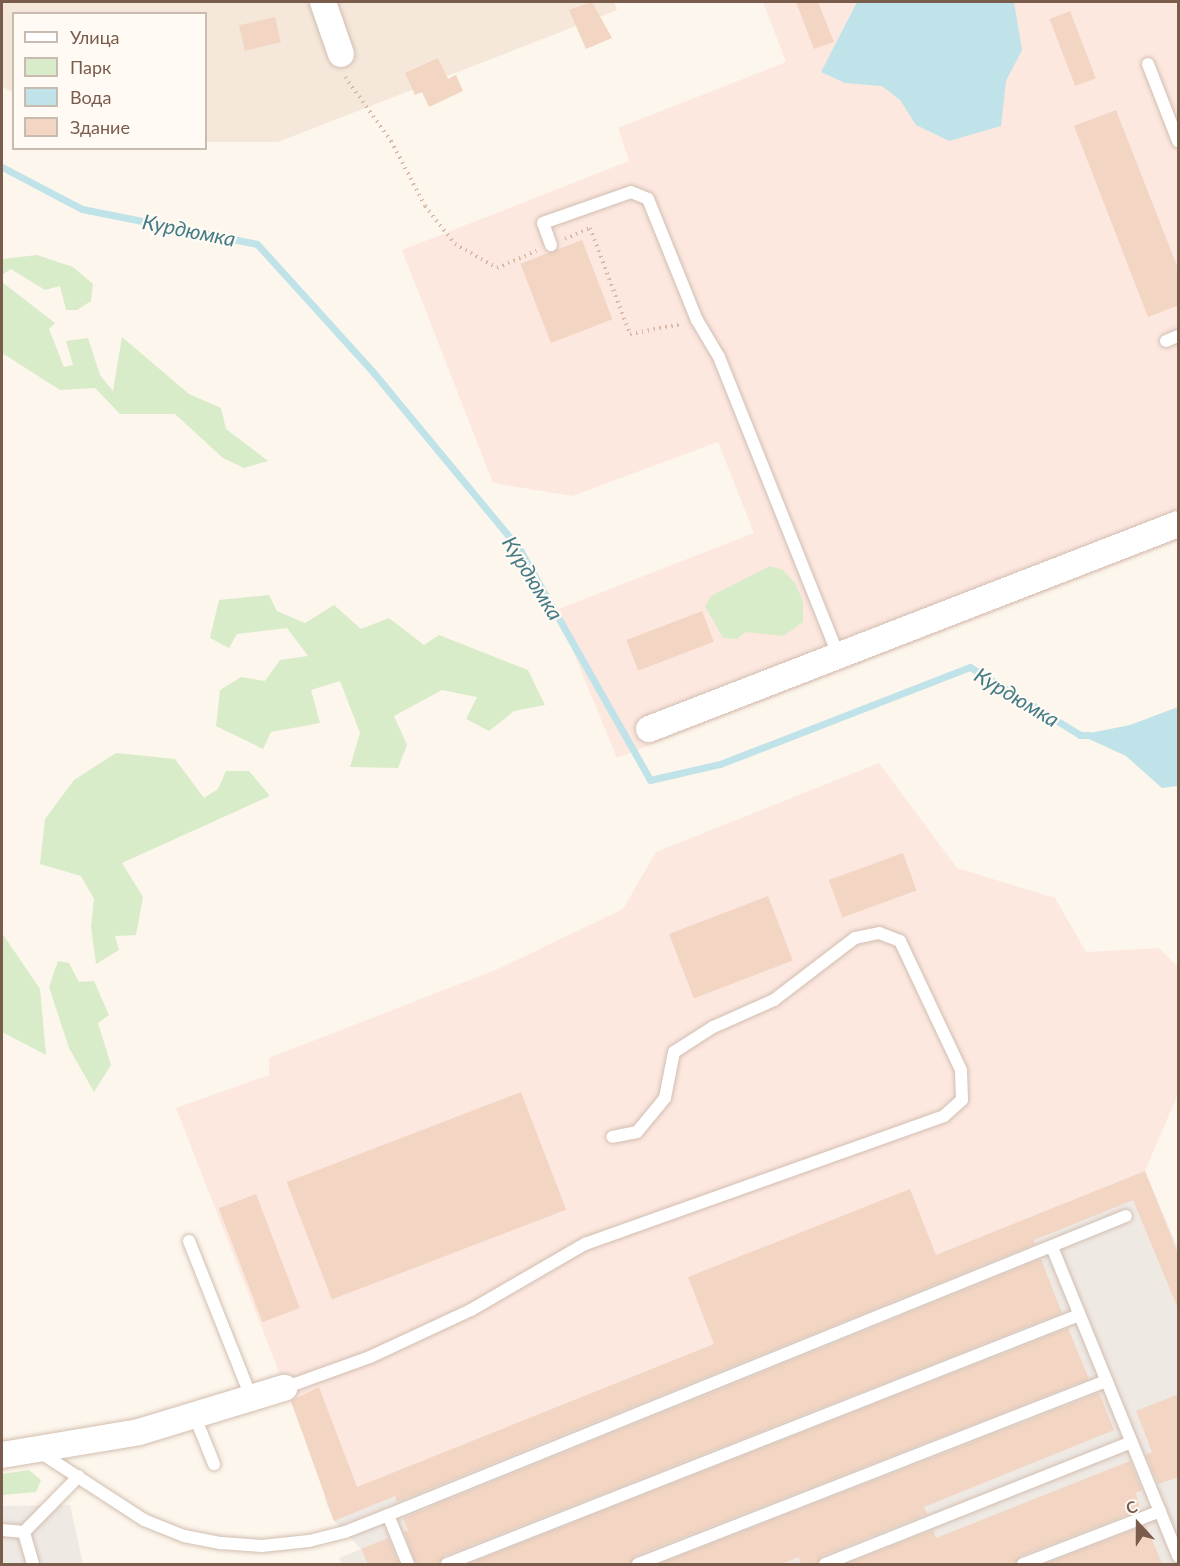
<!DOCTYPE html>
<meta charset="utf-8">
<style>
body{margin:0}
#map{position:relative;width:1180px;height:1566px;overflow:hidden;background:#fdf6ec;font-family:Lato,sans-serif}
div>[style]{position:absolute}
[style*='--x']{left:calc(var(--x)*1px);top:calc(var(--y)*1px);width:calc(var(--w)*1px);rotate:calc(var(--a)*1deg)}
.residential>*{inset:0;background:#f5e8da}
.commercial>*{inset:0;background:#fde8e0}
.industrial>*{inset:0;background:#efe9e4}
.green>*{inset:0;background:#d8ecc9}
.water>*{inset:0;background:#bfe3e8}
.stream>*{height:7px;margin:-3.5px;padding:0 3.5px;transform-origin:3.5px;border-radius:3.5px;background:#bfe3e8}
.building>*{inset:0;background:#f3d5c3;transform-origin:0 0}
.path>*{height:4px;margin-top:-2px;transform-origin:0;background:repeating-linear-gradient(90deg,#d9b8a5 0 1.5px,transparent 0 6px)}
.roads{filter:drop-shadow(0 0 2px #d1beb0) drop-shadow(0 0 2px #d1beb0)}
.service>*{height:12px;margin:-6px;padding:0 6px;transform-origin:6px;border-radius:6px;background:#fff}
.minor>*{height:26px;margin:-13px;padding:0 13px;transform-origin:13px;border-radius:13px;background:#fff}
span{translate:-50% -50%;white-space:nowrap;text-align:center;line-height:1.15;-webkit-text-stroke:4.5px #fffaf3;paint-order:stroke}
.water-label{font-size:21px;color:#437c86;font-style:italic}
.frame{position:absolute;inset:0;border:3px solid #7a5c4d;pointer-events:none}
.legend{position:absolute;left:12px;top:12px;width:195px;height:138px;box-sizing:border-box;background:#fffaf3;border:2px solid #cabbb1;margin:0;padding:8px 10px;list-style:none;font-size:18px;color:#7a5c4d}
.legend li{display:flex;align-items:center;gap:12px;height:30px}
.legend b{width:30px;border:2px solid #cabbb1}
.north{position:absolute;left:1108px;top:1494px;width:60px;height:60px;-webkit-text-stroke:4px #fffaf3;paint-order:stroke;rotate:339deg;font-size:16px;font-weight:700;line-height:24px;text-align:center;color:#7a5c4d}
.north::after{content:'';display:block;margin:auto;width:21px;height:27px;background:#7a5c4d;clip-path:polygon(50% 0,100% 100%,50% 72%,0 100%)}
</style>
<div id="map">
<div class="residential">
<div style="clip-path:polygon(2px 2px,614px 2px,617px 10px,278px 142px,206px 142px,206px 14px,14px 14px,13px 93px,2px 86px)"></div>
</div>
<div class="commercial">
<div style="clip-path:polygon(763px 2px,1178px 2px,1178px 541px,617px 758px,556px 610px,754px 533px,718px 442px,572px 496px,493px 483px,402px 250px,629px 161px,618px 128px,786px 62px)"></div>
<div style="clip-path:polygon(879px 763px,957px 868px,1055px 898px,1086px 952px,1159px 948px,1178px 967px,1178px 1094px,1145px 1171px,325px 1500px,325px 1490px,176px 1108px,269px 1075px,269px 1058px,498px 969px,623px 909px,656px 852px)"></div>
</div>
<div class="industrial">
<div style="clip-path:polygon(1145px 1171px,1178px 1249px,1178px 1564px,342px 1564px,339px 1558px,361px 1549px,334px 1521px,325px 1500px)"></div>
<div style="clip-path:polygon(70px 1505px,83px 1564px,2px 1564px,2px 1506px)"></div>
</div>
<div class="green">
<div style="clip-path:polygon(37px 255px,73px 267px,93px 284px,91px 301px,77px 310px,66px 310px,60px 286px,45px 290px,11px 269px,2px 275px,2px 259px)"></div>
<div style="clip-path:polygon(2px 282px,55px 323px,49px 329px,64px 367px,73px 365px,66px 341px,88px 338px,100px 375px,113px 391px,122px 337px,189px 394px,221px 408px,226px 429px,268px 461px,244px 468px,223px 458px,175px 414px,120px 414px,95px 388px,60px 390px,2px 353px)"></div>
<div style="clip-path:polygon(770px 566px,783px 570px,795px 583px,803px 601px,803px 622px,784px 636px,746px 632px,737px 639px,723px 638px,705px 606px,711px 596px)"></div>
<div style="clip-path:polygon(269px 595px,277px 611px,305px 623px,334px 605px,361px 629px,389px 618px,424px 645px,439px 635px,528px 670px,545px 705px,514px 711px,489px 731px,466px 719px,477px 697px,442px 690px,394px 716px,407px 745px,398px 768px,350px 767px,360px 733px,340px 681px,311px 690px,320px 723px,271px 732px,263px 749px,216px 726px,220px 690px,241px 677px,265px 681px,280px 660px,308px 656px,287px 628px,237px 634px,229px 648px,210px 638px,219px 600px)"></div>
<div style="clip-path:polygon(116px 753px,175px 759px,204px 798px,218px 789px,226px 771px,249px 771px,270px 796px,122px 863px,143px 897px,136px 935px,115px 936px,119px 950px,96px 964px,91px 927px,94px 899px,81px 876px,40px 864px,45px 819px,74px 780px)"></div>
<div style="clip-path:polygon(2px 933px,40px 989px,46px 1055px,2px 1032px)"></div>
<div style="clip-path:polygon(58px 961px,69px 963px,79px 982px,94px 981px,109px 1015px,98px 1023px,111px 1065px,94px 1092px,69px 1048px,49px 987px)"></div>
<div style="clip-path:polygon(29px 1470px,41px 1480px,36px 1492px,2px 1495px,2px 1474px)"></div>
</div>
<div class="water">
<div style="clip-path:polygon(857px 2px,1014px 2px,1022px 50px,1006px 81px,1001px 126px,949px 141px,916px 125px,900px 100px,882px 86px,845px 83px,821px 72px)"></div>
<div style="clip-path:polygon(1178px 707px,1178px 786px,1162px 788px,1126px 756px,1080px 735px,1130px 725px)"></div>
</div>
<div class="stream">
<div style="--x:2;--y:167;--w:90;--a:27.7"></div>
<div style="--x:82;--y:209;--w:178;--a:11.3"></div>
<div style="--x:257;--y:244;--w:173;--a:47.8"></div>
<div style="--x:373;--y:372;--w:231;--a:50.4"></div>
<div style="--x:520;--y:550;--w:264;--a:60.5"></div>
<div style="--x:650;--y:780;--w:72;--a:-12.9"></div>
<div style="--x:720;--y:764;--w:268;--a:-21.2"></div>
<div style="--x:970;--y:667;--w:129;--a:31.7"></div>
<div style="--x:1080;--y:735;--w:9;--a:0"></div>
</div>
<div class="building">
<div style="clip-path:polygon(592px 2px,612px 38px,586px 49px,569px 10px)"></div>
<div style="clip-path:polygon(796px 2px,818px 2px,834px 42px,814px 49px)"></div>
<div style="left:1070px;top:11px;width:72px;height:22px;rotate:69deg"></div>
<div style="left:275px;top:17px;width:26px;height:37px;rotate:77deg"></div>
<div style="clip-path:polygon(438px 58px,448px 79px,456px 75px,463px 91px,429px 107px,422px 92px,415px 95px,405px 73px)"></div>
<div style="clip-path:polygon(1116px 110px,1179px 271px,1179px 305px,1148px 317px,1074px 126px)"></div>
<div style="left:582px;top:240px;width:85px;height:66px;rotate:69deg"></div>
<div style="left:702px;top:611px;width:33px;height:81px;rotate:69deg"></div>
<div style="left:903px;top:853px;width:40px;height:79px;rotate:70deg"></div>
<div style="left:768px;top:896px;width:69px;height:106px;rotate:69deg"></div>
<div style="left:521px;top:1092px;width:126px;height:251px;rotate:69deg"></div>
<div style="clip-path:polygon(1145px 1171px,1179px 1256px,1179px 1311px,1133px 1200px,1034px 1240px,1035px 1244px,397px 1502px,395px 1496px,334px 1521px,291px 1401px,319px 1387px,357px 1487px,714px 1344px,688px 1277px,910px 1189px,936px 1255px)"></div>
<div style="left:256px;top:1194px;width:122px;height:40px;rotate:69deg"></div>
<div style="clip-path:polygon(1041px 1259px,1062px 1313px,444px 1556px,439px 1564px,416px 1564px,404px 1532px,408px 1530px,403px 1518px)"></div>
<div style="clip-path:polygon(1068px 1328px,1089px 1379px,635px 1556px,630px 1564px,468px 1564px)"></div>
<div style="clip-path:polygon(1099px 1393px,1114px 1430px,924px 1507px,927px 1514px,822px 1556px,817px 1564px,800px 1564px,799px 1557px,781px 1564px,659px 1564px)"></div>
<div style="clip-path:polygon(1179px 1394px,1179px 1477px,1158px 1484px,1146px 1455px,1152px 1452px,1136px 1411px)"></div>
<div style="clip-path:polygon(1130px 1461px,1142px 1490px,1136px 1493px,1140px 1510px,1020px 1556px,1015px 1564px,846px 1564px,933px 1530px,936px 1538px)"></div>
<div style="clip-path:polygon(1146px 1525px,1162px 1564px,1045px 1564px)"></div>
<div style="clip-path:polygon(388px 1538px,399px 1564px,368px 1564px,361px 1549px)"></div>
</div>
<div class="path">
<div style="--x:345;--y:77;--w:79;--a:54.3"></div>
<div style="--x:391;--y:141;--w:73;--a:62.4"></div>
<div style="--x:425;--y:206;--w:48;--a:51.7"></div>
<div style="--x:455;--y:244;--w:48;--a:29.7"></div>
<div style="--x:497;--y:268;--w:43;--a:-23.6"></div>
<div style="--x:565;--y:239;--w:27;--a:-24"></div>
<div style="--x:590;--y:228;--w:113;--a:69.3"></div>
<div style="--x:630;--y:334;--w:53;--a:-10.9"></div>
</div>
<div class="roads">
<div class="service">
<div style="--x:1148;--y:64;--w:83;--a:68.7"></div>
<div style="--x:551;--y:245;--w:23;--a:-110"></div>
<div style="--x:543;--y:223;--w:93;--a:-19.4"></div>
<div style="--x:631;--y:192;--w:18;--a:22"></div>
<div style="--x:648;--y:199;--w:131;--a:68"></div>
<div style="--x:697;--y:320;--w:43;--a:59.3"></div>
<div style="--x:719;--y:357;--w:323;--a:68.2"></div>
<div style="--x:1166;--y:341;--w:13;--a:-23"></div>
<div style="--x:189;--y:1241;--w:170;--a:68.3"></div>
<div style="--x:1052;--y:1247;--w:334;--a:67.8"></div>
<div style="--x:284;--y:1388;--w:91;--a:-19.8"></div>
<div style="--x:370;--y:1357;--w:111;--a:-25"></div>
<div style="--x:471;--y:1310;--w:132;--a:-30.1"></div>
<div style="--x:585;--y:1244;--w:381;--a:-19.6"></div>
<div style="--x:944;--y:1116;--w:24;--a:-42"></div>
<div style="--x:962;--y:1100;--w:30;--a:-92"></div>
<div style="--x:961;--y:1070;--w:143;--a:-115.3"></div>
<div style="--x:900;--y:941;--w:22;--a:-159"></div>
<div style="--x:879;--y:933;--w:25;--a:168"></div>
<div style="--x:855;--y:938;--w:102;--a:142.6"></div>
<div style="--x:774;--y:1000;--w:67;--a:156.1"></div>
<div style="--x:713;--y:1027;--w:46;--a:147.3"></div>
<div style="--x:674;--y:1052;--w:47;--a:101.1"></div>
<div style="--x:665;--y:1098;--w:44;--a:129.5"></div>
<div style="--x:637;--y:1132;--w:25;--a:169"></div>
<div style="--x:195;--y:1417;--w:51;--a:68"></div>
<div style="--x:41;--y:1453;--w:123;--a:33"></div>
<div style="--x:144;--y:1520;--w:43;--a:21.8"></div>
<div style="--x:184;--y:1536;--w:38;--a:11"></div>
<div style="--x:221;--y:1543;--w:41;--a:4.2"></div>
<div style="--x:262;--y:1546;--w:47;--a:-6.1"></div>
<div style="--x:309;--y:1541;--w:37;--a:-14"></div>
<div style="--x:345;--y:1532;--w:46;--a:-21.6"></div>
<div style="--x:388;--y:1515;--w:53;--a:67.8"></div>
<div style="--x:388;--y:1515;--w:796;--a:-22.06"></div>
<div style="--x:2;--y:1530;--w:22;--a:5"></div>
<div style="--x:33;--y:1564;--w:33;--a:-106"></div>
<div style="--x:24;--y:1532;--w:78;--a:-45.5"></div>
<div style="--x:447;--y:1564;--w:679;--a:-21.5"></div>
<div style="--x:638;--y:1564;--w:503;--a:-21.36"></div>
<div style="--x:825;--y:1564;--w:329;--a:-21.7"></div>
<div style="--x:1023;--y:1564;--w:147;--a:-21.1"></div>
</div>
<div class="minor">
<div style="--x:323;--y:2;--w:55;--a:70.9"></div>
<div style="--x:649;--y:729;--w:567;--a:-21.18"></div>
<div style="--x:2;--y:1455;--w:139;--a:-9.5"></div>
<div style="--x:139;--y:1432;--w:152;--a:-16.9"></div>
</div>
</div>
<div class="water-label">
<span style="left:189px;top:230px;rotate:11deg">Курдюмка</span>
<span style="left:533px;top:578px;rotate:58deg">Курдюмка</span>
<span style="left:1017px;top:697px;rotate:31deg">Курдюмка</span>
</div>
<div class="frame"></div>
<ul class="legend">
<li><b style="height:8px;background:#fff"></b>Улица</li>
<li><b style="height:16px;background:#d8ecc9"></b>Парк</li>
<li><b style="height:16px;background:#bfe3e8"></b>Вода</li>
<li><b style="height:16px;background:#f3d5c3"></b>Здание</li>
</ul>
<div class="north">С</div>
</div>
